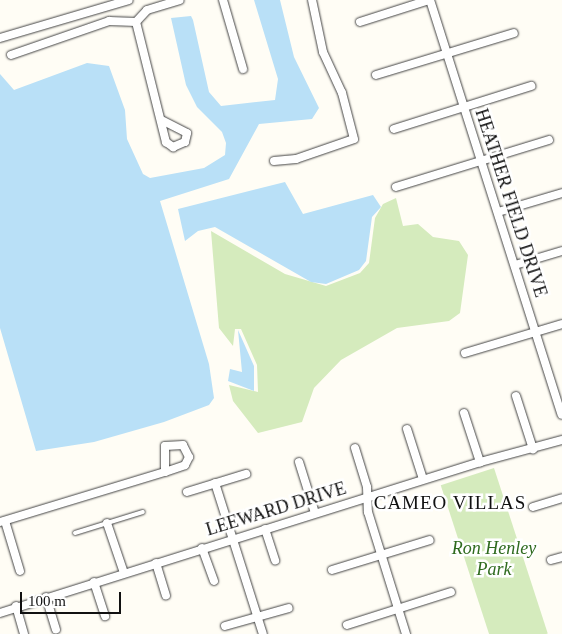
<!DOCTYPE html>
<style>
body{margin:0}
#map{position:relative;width:562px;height:634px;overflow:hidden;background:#fffdf5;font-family:Georgia,serif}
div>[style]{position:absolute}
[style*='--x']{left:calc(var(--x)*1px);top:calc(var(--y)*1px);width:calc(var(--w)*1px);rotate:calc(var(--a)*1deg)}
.green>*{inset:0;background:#d5ebbd;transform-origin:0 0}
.water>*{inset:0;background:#b9e0f7}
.roads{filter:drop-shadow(0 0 1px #444) drop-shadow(0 0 1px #444)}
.lane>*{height:4px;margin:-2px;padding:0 2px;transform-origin:2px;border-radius:2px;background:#fff}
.street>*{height:8px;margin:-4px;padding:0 4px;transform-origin:4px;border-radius:4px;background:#fff}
span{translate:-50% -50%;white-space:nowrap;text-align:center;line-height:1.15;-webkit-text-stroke:5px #fff;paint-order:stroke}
.street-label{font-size:18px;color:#111}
.park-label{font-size:18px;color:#2f6b1f;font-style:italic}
.neighbourhood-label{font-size:19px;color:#111;letter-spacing:1px}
.scale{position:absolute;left:20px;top:592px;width:101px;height:22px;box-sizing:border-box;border:2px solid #111;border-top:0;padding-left:6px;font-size:15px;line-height:18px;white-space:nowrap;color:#111;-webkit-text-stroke:4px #fff;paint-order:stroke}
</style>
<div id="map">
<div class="green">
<div style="clip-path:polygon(396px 198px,403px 226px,418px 224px,433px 237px,459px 241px,468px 255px,460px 313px,449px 321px,397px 328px,341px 360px,314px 388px,302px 422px,258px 433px,233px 401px,229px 385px,258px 392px,257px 365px,241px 329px,235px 329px,233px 346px,219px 328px,211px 231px,285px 274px,326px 286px,360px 273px,369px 263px,375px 218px,383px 204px)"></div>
<div style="left:494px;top:468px;width:174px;height:56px;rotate:72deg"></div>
</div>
<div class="water">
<div style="clip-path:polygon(254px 0,280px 0,294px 57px,319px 108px,312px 119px,259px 124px,229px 179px,160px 201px,209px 364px,214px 398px,209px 405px,164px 422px,94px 442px,36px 451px,0 328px,0 74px,14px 90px,87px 63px,109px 66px,125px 110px,127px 139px,143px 174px,150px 178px,204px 168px,225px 155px,226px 143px,222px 132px,197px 107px,186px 85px,171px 18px,191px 16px,193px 20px,209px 92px,221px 106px,275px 100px,278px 79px)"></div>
<div style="clip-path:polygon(285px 182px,303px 214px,373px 195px,381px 207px,372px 217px,366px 261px,359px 270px,326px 284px,311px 282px,215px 227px,198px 231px,185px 241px,178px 209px)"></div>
<div style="clip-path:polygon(238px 330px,254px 366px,254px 391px,228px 381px,230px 369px,242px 372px)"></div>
</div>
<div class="roads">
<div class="lane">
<div style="--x:75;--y:533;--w:71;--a:-17.2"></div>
</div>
<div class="street">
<div style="--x:223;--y:0;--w:72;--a:73.8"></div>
<div style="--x:430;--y:0;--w:435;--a:72.4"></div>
<div style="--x:136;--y:22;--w:124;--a:76"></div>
<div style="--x:166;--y:142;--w:9;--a:36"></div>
<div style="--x:173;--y:147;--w:13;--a:-23"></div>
<div style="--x:185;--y:142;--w:9;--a:-77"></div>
<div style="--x:187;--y:133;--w:27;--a:-153"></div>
<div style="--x:360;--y:22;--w:72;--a:-17.7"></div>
<div style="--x:0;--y:38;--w:134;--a:-16.4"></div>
<div style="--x:11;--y:55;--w:104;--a:-19.1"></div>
<div style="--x:109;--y:21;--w:27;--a:2"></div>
<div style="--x:136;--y:22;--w:16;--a:-47"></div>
<div style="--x:147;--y:10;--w:34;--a:-17"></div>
<div style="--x:376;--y:75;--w:144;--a:-16.9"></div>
<div style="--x:394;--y:129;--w:144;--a:-17.4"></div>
<div style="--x:274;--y:161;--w:22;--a:-5"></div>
<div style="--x:296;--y:159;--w:61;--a:-19"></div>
<div style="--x:354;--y:139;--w:48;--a:-104.6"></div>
<div style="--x:342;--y:93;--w:45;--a:-114.9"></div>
<div style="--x:323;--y:52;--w:53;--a:-101.9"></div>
<div style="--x:396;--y:187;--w:160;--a:-17.1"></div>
<div style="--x:498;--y:212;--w:67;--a:-16.5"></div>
<div style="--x:515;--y:265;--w:49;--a:-16.6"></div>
<div style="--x:465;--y:353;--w:101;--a:-16.6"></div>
<div style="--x:516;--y:396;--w:56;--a:72.2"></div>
<div style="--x:464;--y:413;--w:52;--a:71.9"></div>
<div style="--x:407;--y:429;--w:52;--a:72.3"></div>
<div style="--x:355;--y:448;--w:41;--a:72.9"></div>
<div style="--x:367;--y:487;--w:25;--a:88"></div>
<div style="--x:368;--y:512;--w:128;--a:72.7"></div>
<div style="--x:299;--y:462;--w:53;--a:72.6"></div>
<div style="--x:215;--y:483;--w:158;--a:72.4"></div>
<div style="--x:187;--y:492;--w:62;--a:-17"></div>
<div style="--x:533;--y:507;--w:30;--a:-17"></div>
<div style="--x:5;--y:521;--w:52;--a:73.3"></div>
<div style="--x:0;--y:522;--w:172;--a:-16.9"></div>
<div style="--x:165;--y:472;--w:21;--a:-19"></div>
<div style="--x:185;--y:465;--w:9;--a:-63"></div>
<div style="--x:189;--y:457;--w:13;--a:-117"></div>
<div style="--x:183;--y:445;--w:18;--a:177"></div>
<div style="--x:165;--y:446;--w:26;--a:90"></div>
<div style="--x:107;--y:523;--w:53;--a:71.2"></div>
<div style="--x:265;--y:529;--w:33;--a:72"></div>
<div style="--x:202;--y:548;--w:35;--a:70"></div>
<div style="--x:551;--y:560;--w:11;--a:-15"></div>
<div style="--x:156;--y:563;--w:34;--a:73"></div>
<div style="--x:332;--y:570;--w:102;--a:-17"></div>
<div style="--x:94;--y:582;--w:36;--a:72"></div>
<div style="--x:46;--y:597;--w:34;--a:73"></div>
<div style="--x:16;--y:606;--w:29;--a:74"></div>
<div style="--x:0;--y:613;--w:503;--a:-17.46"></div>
<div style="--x:480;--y:462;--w:85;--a:-15"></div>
<div style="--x:347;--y:625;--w:109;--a:-17.6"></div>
<div style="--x:225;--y:626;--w:66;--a:-15.7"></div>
</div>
</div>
<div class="street-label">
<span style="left:511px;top:203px;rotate:72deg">HEATHER FIELD DRIVE</span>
<span style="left:276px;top:509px;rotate:-17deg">LEEWARD DRIVE</span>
</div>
<div class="park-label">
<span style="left:494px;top:559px">Ron Henley<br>Park</span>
</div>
<div class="neighbourhood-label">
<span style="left:450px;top:503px">CAMEO VILLAS</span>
</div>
<div class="scale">100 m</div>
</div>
